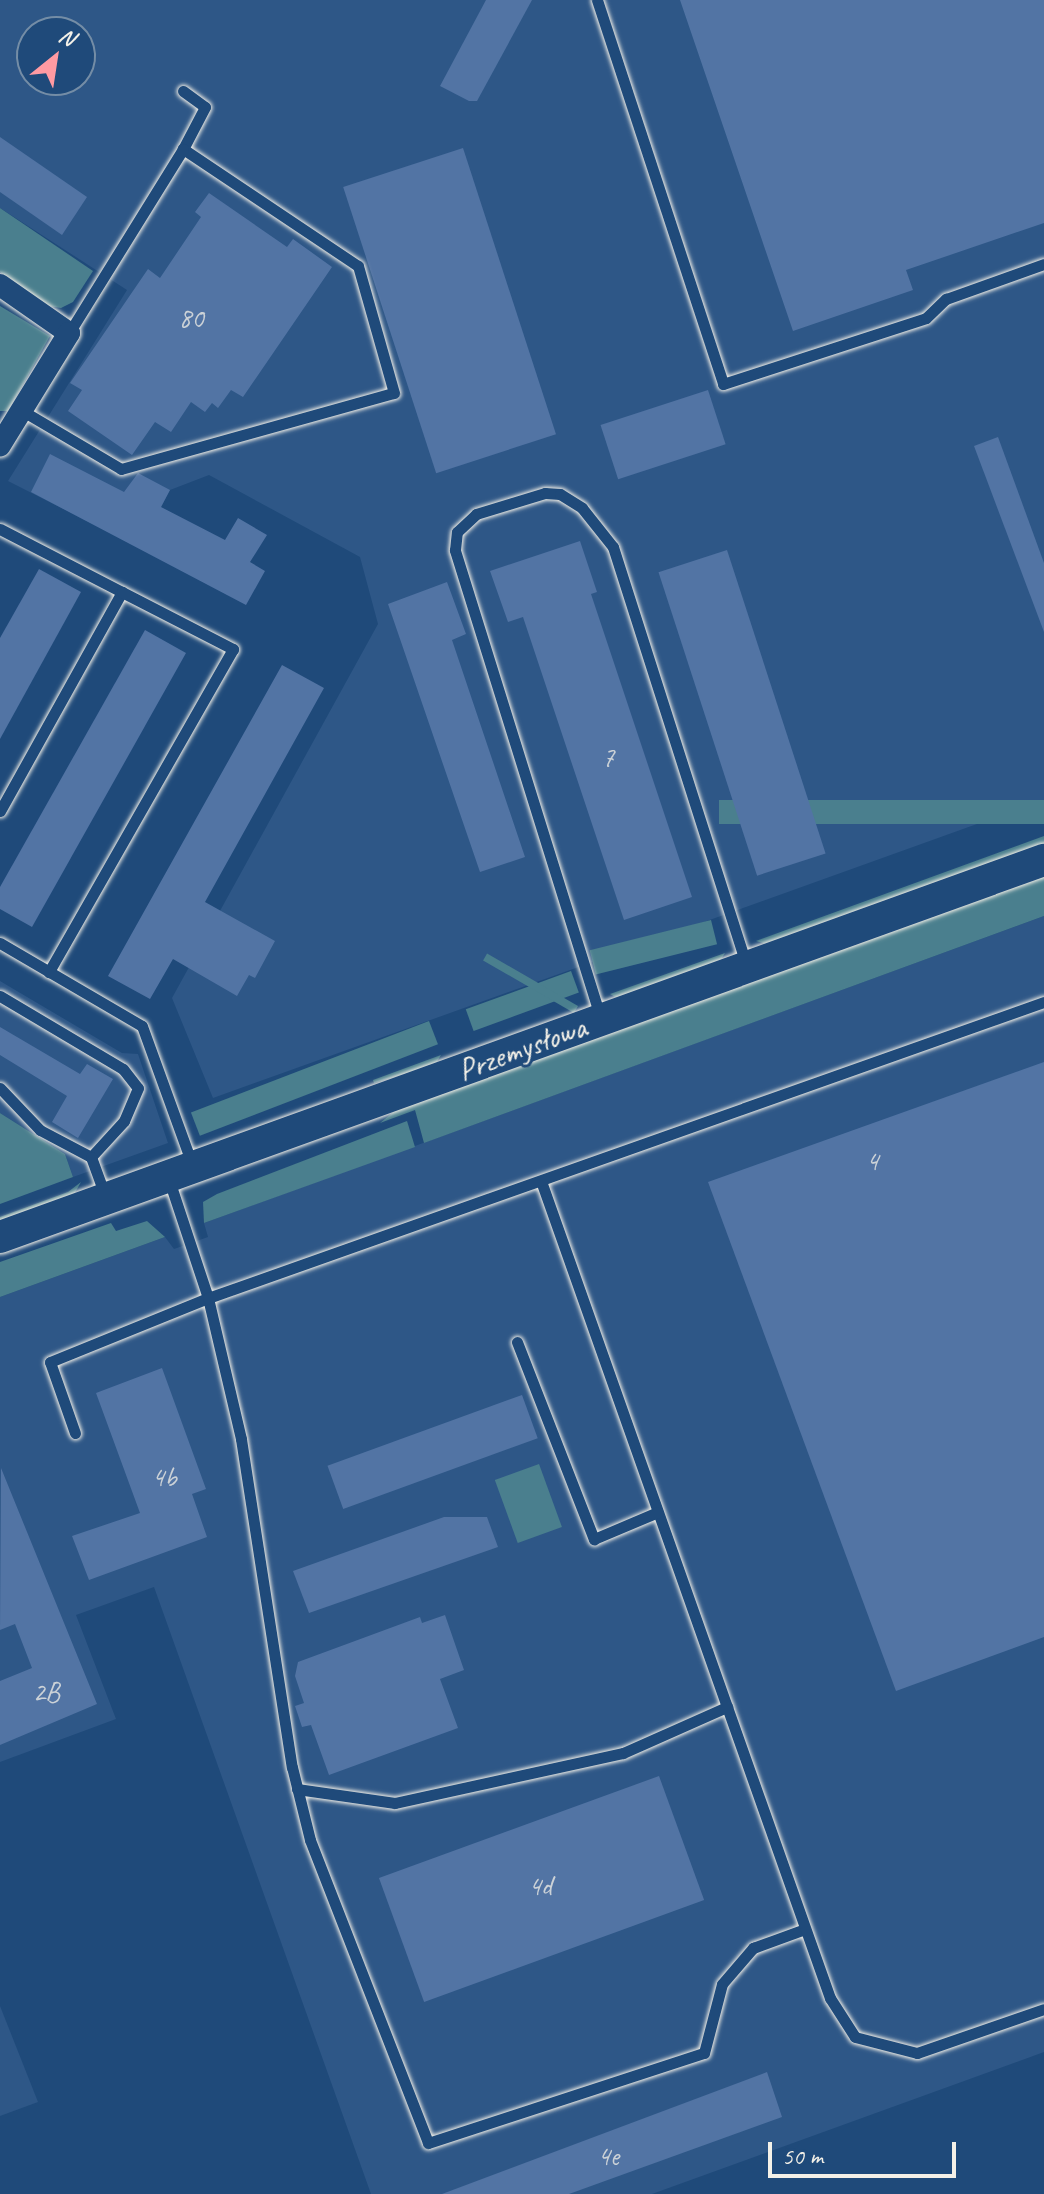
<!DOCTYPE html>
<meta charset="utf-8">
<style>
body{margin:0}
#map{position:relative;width:1044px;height:2194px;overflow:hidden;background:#1f4a7a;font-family:Caveat,sans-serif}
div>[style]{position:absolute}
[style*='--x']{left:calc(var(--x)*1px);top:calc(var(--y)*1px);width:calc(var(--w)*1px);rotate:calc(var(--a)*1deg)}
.built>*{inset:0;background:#2e5787}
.green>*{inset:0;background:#4a7f8e;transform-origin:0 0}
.building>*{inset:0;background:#5274a4;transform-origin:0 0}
.roads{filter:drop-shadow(0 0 2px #f4f1e8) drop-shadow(0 0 2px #f4f1e8)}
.lane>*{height:11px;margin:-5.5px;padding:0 5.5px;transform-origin:5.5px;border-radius:5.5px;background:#1f4a7a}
.street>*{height:22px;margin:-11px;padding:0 11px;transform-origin:11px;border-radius:11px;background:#1f4a7a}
.secondary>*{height:32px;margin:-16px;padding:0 16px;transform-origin:16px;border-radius:16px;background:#1f4a7a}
span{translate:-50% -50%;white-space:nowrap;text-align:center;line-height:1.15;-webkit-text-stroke:6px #1f4a7a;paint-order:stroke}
.number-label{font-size:28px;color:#ccd2d7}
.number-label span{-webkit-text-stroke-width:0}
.street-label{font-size:32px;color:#f4f1e8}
.north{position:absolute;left:16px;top:16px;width:80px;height:80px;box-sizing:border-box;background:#1f4a7a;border:2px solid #748da6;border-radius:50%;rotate:30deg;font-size:22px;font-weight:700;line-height:32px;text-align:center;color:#f4f1e8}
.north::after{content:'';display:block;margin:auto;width:28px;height:36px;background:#ff9aa2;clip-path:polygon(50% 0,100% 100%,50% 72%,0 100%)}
.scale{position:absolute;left:768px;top:2142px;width:188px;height:36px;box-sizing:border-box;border:4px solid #f4f1e8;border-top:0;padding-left:10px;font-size:24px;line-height:28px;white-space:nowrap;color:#f4f1e8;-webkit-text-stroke:6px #1f4a7a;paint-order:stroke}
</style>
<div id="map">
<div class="built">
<div style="clip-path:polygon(evenodd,0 0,1044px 0,1044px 800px,213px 1098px,172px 998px,378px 624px,360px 557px,209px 475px,170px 490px,140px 548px,8px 481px,127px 290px,0 208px,0 0,32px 32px,80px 32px,80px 80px,32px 80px,32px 32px)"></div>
<div style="clip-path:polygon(1044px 916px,1044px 2052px,652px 2194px,371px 2194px,154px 1587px,76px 1615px,116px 1719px,0 1762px,0 1297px,165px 1237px,174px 1249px,208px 1237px,204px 1223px)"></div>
<div style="clip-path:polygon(0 981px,122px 1053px,138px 1054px,168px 1143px,73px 1177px,65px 1154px,0 1113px)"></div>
<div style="clip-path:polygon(0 2006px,38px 2102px,0 2116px)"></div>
</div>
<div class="green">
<div style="clip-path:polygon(0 208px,93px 271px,73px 302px,61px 308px,48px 306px,0 272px)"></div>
<div style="clip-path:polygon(0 306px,50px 336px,8px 411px,0 411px)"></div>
<div style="left:1044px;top:800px;width:24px;height:325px;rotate:90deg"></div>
<div style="clip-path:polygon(1044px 836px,1044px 844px,767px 944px,756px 941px)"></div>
<div style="clip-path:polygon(1044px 875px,1044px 916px,424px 1143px,415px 1110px,380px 1123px,396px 1110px)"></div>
<div style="left:711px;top:920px;width:25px;height:125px;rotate:76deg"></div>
<div style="clip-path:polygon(725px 953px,720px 961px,617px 998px,610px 994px)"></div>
<div style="left:571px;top:971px;width:23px;height:112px;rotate:70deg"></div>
<div style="left:578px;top:1006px;width:8px;height:105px;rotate:120deg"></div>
<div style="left:429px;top:1021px;width:25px;height:255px;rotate:69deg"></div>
<div style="clip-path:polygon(441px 1055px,435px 1065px,374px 1083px,373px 1080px)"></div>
<div style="clip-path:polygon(0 1113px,65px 1154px,73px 1177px,0 1204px)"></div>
<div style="clip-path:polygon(407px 1121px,415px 1147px,204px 1223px,203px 1202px,217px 1194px)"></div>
<div style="clip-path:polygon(81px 1182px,72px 1198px,0 1224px,0 1217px,68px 1192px)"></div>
<div style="clip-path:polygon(147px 1221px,165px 1237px,0 1297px,0 1262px,111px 1223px,116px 1231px)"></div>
<div style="left:539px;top:1464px;width:67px;height:47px;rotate:70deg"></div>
</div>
<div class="building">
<div style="clip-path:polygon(486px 0,532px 0,477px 101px,469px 101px,440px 86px)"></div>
<div style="clip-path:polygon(680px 0,1044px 0,1044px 223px,906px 270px,913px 290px,793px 331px)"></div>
<div style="clip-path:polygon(0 137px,87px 197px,62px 235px,0 192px)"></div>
<div style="left:463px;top:148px;width:301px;height:126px;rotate:72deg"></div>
<div style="clip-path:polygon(209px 193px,287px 247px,293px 239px,332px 267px,243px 397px,231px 390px,218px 408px,212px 403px,205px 412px,191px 402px,171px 432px,155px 422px,132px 455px,68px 411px,82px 390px,70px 383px,148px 269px,160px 278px,201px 217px,195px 212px)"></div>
<div style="left:708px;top:390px;width:57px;height:113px;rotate:72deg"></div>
<div style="clip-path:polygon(998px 437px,1044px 563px,1044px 632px,974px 446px)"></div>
<div style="clip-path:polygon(50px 454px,124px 492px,138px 473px,170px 490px,161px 507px,225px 540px,238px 518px,267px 535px,250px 562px,265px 571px,246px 605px,31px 492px)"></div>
<div style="clip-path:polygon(580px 541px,597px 592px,591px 594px,692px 897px,624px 920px,523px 617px,508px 622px,490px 571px)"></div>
<div style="left:727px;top:550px;width:319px;height:72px;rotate:72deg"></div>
<div style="clip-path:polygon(39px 569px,81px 592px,0 739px,0 638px)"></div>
<div style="clip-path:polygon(447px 582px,466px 634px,452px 640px,525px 857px,480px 872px,388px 604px)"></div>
<div style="clip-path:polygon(145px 630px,186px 653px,32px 927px,0 909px,0 887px)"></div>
<div style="clip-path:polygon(282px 665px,324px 688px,205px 902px,275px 941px,255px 978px,249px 975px,237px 996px,173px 959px,150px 999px,108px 976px)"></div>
<div style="clip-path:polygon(0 1027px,80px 1074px,87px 1064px,113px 1079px,78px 1138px,52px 1122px,67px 1096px,0 1055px)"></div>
<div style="clip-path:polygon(1044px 1062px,1044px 1637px,896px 1691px,708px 1182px)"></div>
<div style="clip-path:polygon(162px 1368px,206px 1489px,192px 1494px,207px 1537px,89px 1580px,72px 1536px,140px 1513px,96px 1393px)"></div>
<div style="left:522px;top:1395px;width:46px;height:207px;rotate:70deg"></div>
<div style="clip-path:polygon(1px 1468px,97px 1704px,0 1745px,0 1681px,32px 1668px,15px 1624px,0 1630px)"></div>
<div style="clip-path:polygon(444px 1517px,487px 1517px,498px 1547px,309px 1613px,293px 1571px)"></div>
<div style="clip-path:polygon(445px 1615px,464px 1670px,440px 1679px,458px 1728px,329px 1775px,311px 1725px,302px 1727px,295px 1706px,304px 1703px,295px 1676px,298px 1662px,420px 1617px,422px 1623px)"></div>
<div style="left:659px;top:1776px;width:132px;height:298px;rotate:70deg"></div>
<div style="clip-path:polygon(767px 2072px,782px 2117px,569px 2194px,442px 2194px)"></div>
</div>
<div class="roads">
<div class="lane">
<div style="--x:597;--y:0;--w:404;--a:71.8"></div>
<div style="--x:723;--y:384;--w:213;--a:-18"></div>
<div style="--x:926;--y:318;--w:28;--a:-44"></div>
<div style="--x:946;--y:299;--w:104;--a:-19.7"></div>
<div style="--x:183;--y:91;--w:27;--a:36"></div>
<div style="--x:205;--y:107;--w:47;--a:117.6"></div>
<div style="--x:21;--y:410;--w:116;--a:30.5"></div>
<div style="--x:121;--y:469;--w:283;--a:-15.6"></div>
<div style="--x:394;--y:393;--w:132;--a:-105.8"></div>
<div style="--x:358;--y:266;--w:211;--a:-146.2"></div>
<div style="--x:183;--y:149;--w:216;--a:121.8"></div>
<div style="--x:0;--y:529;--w:137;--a:27.3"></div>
<div style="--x:0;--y:811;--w:251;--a:-60.9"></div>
<div style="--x:122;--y:592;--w:125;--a:27.2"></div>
<div style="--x:233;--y:649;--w:372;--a:119.7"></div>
<div style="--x:0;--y:943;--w:164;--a:30.3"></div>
<div style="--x:142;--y:1026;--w:147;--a:70.1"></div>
<div style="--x:0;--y:996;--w:143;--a:30.7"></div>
<div style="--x:123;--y:1069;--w:24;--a:52"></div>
<div style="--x:138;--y:1088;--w:36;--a:113"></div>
<div style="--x:124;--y:1121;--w:49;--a:132.5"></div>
<div style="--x:600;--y:1016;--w:488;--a:-107.3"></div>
<div style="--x:455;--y:550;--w:18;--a:-84"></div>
<div style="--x:457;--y:532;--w:26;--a:-43"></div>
<div style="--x:476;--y:514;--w:72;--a:-16.9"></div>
<div style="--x:545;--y:493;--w:15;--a:4"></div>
<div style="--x:560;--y:494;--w:26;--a:32"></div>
<div style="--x:582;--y:508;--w:50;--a:51.5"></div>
<div style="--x:613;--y:547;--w:437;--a:72.3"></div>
<div style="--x:0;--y:1088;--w:58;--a:46.4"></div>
<div style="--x:40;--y:1130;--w:58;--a:27.9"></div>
<div style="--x:91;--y:1157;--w:44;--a:69.9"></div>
<div style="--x:168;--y:1177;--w:127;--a:71.7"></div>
<div style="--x:208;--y:1298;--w:145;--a:76.8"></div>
<div style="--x:241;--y:1439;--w:332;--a:81.2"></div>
<div style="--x:292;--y:1767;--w:75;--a:76.1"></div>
<div style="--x:310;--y:1840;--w:325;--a:68.7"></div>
<div style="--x:428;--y:2143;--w:290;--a:-18.1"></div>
<div style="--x:704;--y:2053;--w:71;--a:-75.4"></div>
<div style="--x:722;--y:1984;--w:48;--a:-49.3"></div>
<div style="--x:753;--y:1948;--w:55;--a:-20.1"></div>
<div style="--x:541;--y:1181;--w:867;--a:70.52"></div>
<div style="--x:830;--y:1998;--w:46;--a:57.3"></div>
<div style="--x:855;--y:2037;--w:64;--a:14.5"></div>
<div style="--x:917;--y:2053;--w:134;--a:-19.1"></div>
<div style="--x:517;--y:1342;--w:212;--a:68.7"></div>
<div style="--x:594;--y:1539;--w:69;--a:-22.9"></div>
<div style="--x:75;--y:1433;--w:75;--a:-109.4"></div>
<div style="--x:50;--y:1362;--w:170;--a:-22.1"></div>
<div style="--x:208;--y:1298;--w:887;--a:-19.5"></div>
<div style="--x:297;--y:1789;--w:99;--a:8.1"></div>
<div style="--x:395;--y:1803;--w:233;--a:-12.4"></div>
<div style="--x:623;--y:1753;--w:114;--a:-23.9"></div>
</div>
<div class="street">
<div style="--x:0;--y:285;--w:84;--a:34.8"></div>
<div style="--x:69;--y:333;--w:132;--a:121.6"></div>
</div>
<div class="secondary">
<div style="--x:0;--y:1237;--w:1110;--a:-19.86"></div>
</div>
</div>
<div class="number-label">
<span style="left:191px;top:318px">80</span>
<span style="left:608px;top:757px">7</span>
<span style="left:872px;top:1161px">4</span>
<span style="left:164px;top:1477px">4b</span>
<span style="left:46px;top:1692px">2B</span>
<span style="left:540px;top:1886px">4d</span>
<span style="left:608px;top:2156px">4e</span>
</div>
<div class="street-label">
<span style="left:522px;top:1049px;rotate:-20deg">Przemysłowa</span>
</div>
<div class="north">N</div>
<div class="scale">50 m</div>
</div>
